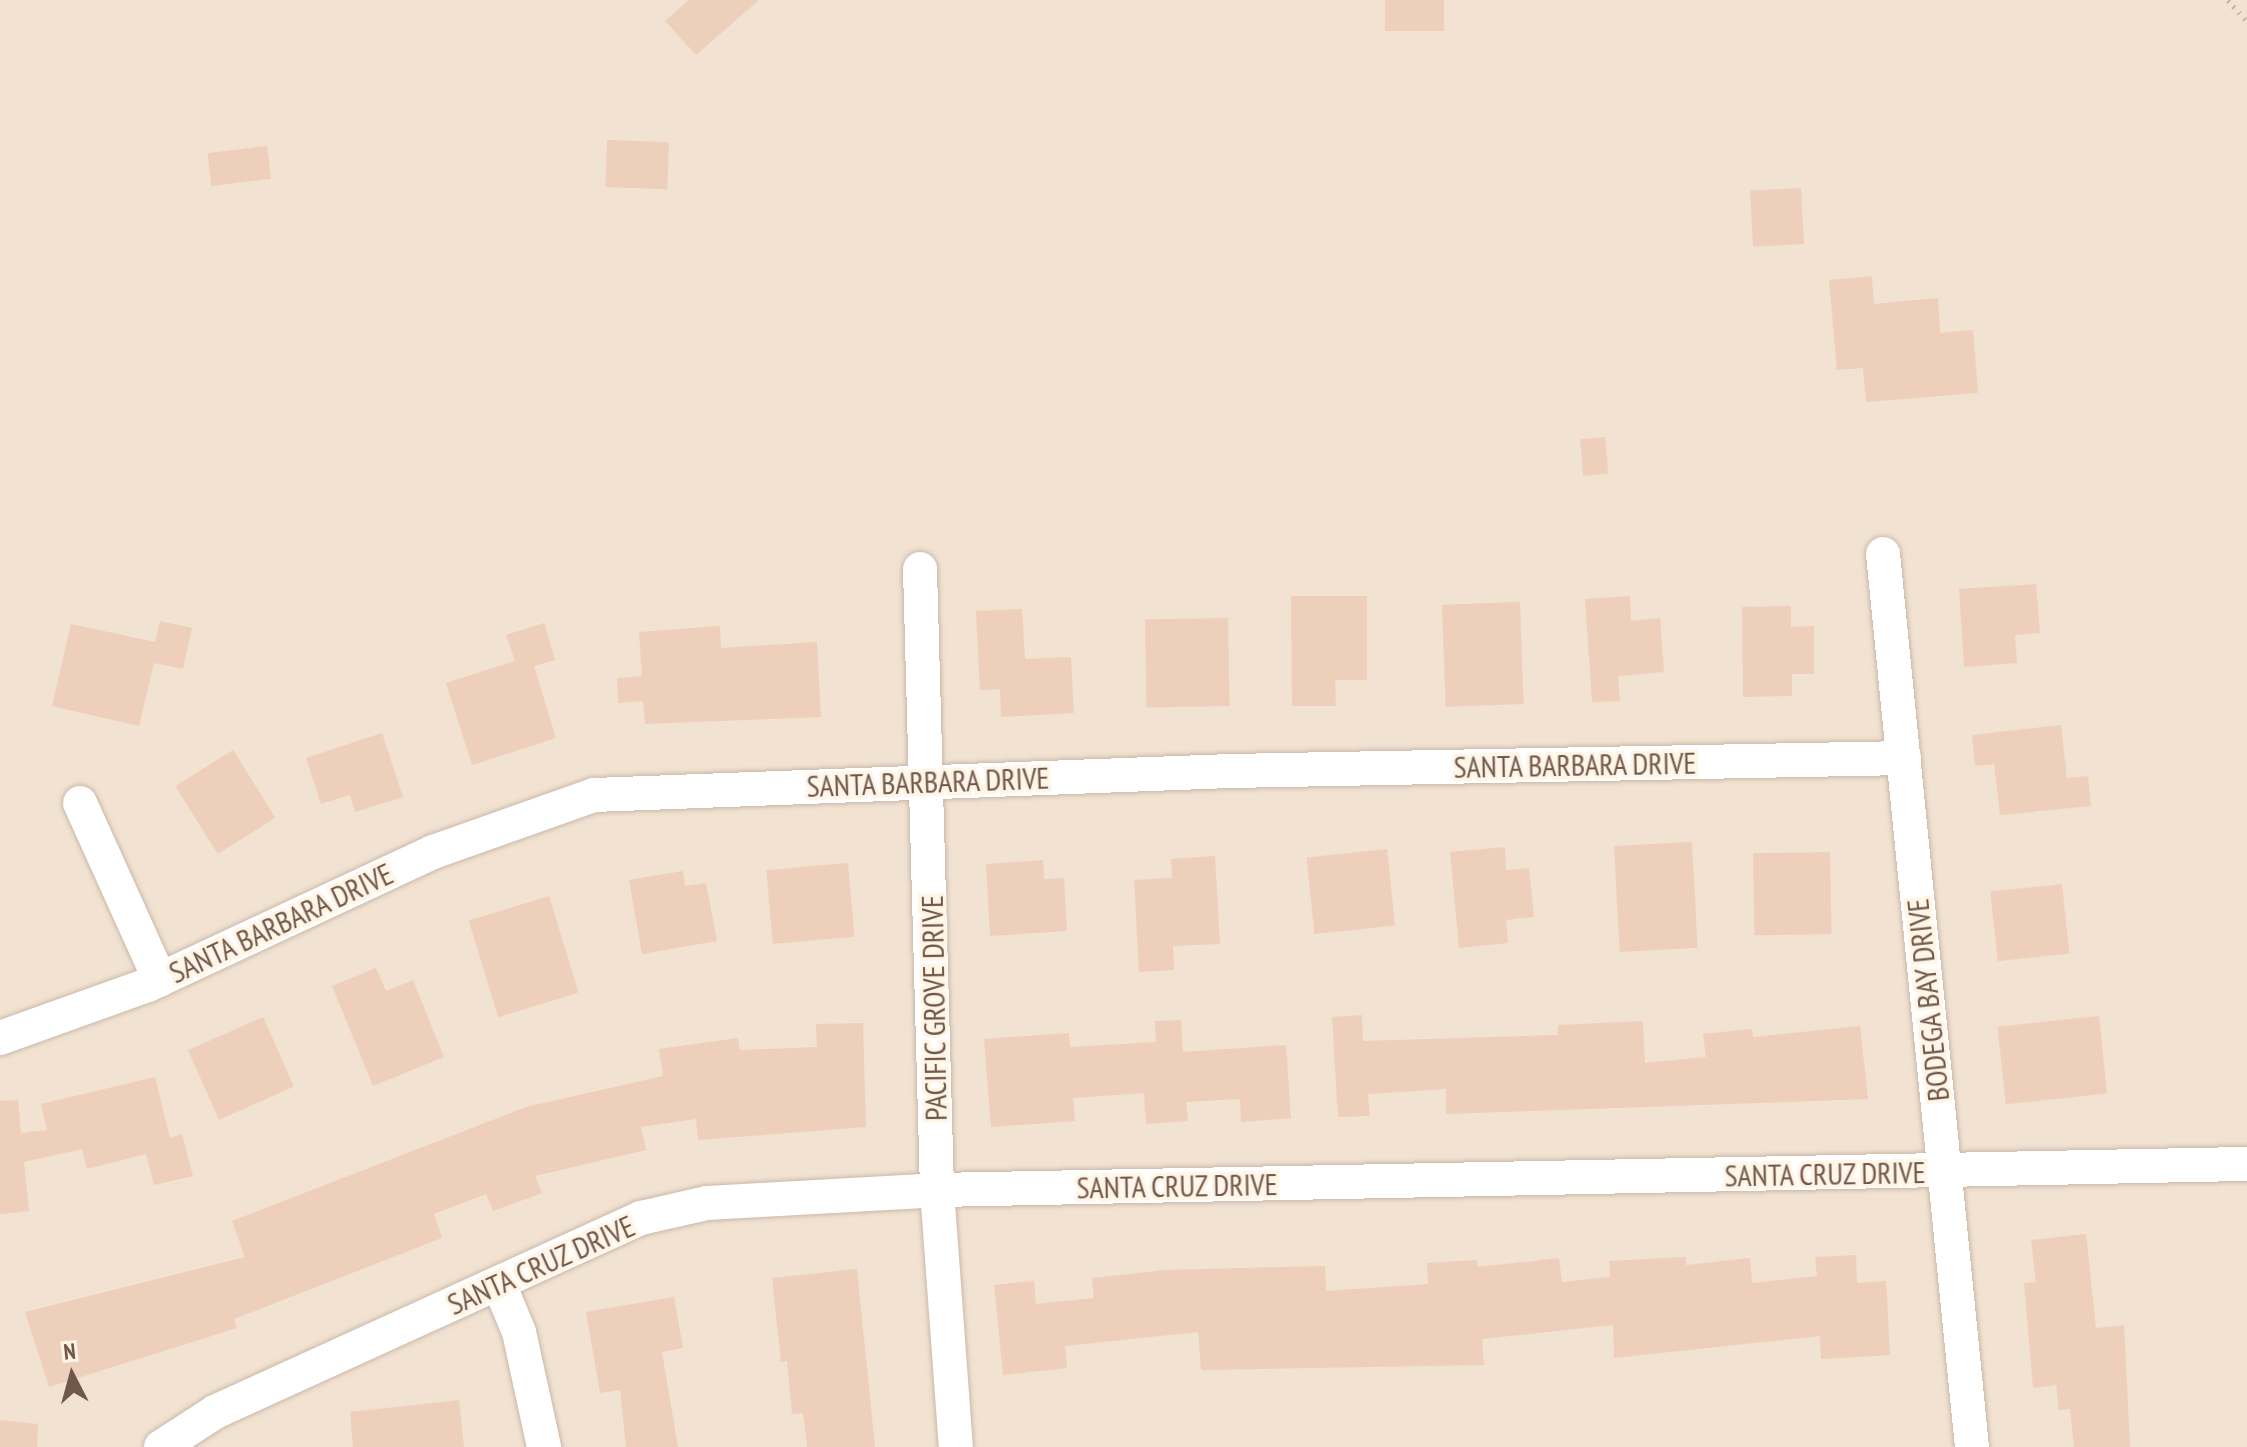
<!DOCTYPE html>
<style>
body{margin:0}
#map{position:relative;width:2247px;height:1447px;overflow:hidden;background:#faf1e2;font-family:"PT Sans Narrow",sans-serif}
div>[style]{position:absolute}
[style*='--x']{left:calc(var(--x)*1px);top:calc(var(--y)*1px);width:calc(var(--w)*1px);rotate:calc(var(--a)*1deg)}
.residential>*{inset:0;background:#f1e2d1;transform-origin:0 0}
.building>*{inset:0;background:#eecfbb;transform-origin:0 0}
.path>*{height:5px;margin-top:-2.5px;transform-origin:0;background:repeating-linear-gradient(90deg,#d2b29f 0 2px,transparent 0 8px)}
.roads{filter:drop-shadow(0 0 2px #cab8a9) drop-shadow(0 0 2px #cab8a9)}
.minor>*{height:34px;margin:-17px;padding:0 17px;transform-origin:17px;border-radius:17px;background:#fff}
span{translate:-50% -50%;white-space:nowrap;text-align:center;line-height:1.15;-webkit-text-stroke:7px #fef5e7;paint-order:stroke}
.street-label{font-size:30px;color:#70574a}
.north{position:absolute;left:32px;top:1335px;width:80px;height:80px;-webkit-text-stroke:6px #fef5e7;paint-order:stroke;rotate:354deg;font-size:22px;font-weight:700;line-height:32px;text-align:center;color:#70574a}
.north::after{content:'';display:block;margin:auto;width:28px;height:36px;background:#70574a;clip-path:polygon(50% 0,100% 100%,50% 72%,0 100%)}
</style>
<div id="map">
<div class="residential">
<div style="left:0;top:0;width:2247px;height:1447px"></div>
</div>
<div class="building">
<div style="clip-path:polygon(689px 0,759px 0,696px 55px,665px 21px)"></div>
<div style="left:1385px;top:0;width:59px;height:31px"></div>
<div style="left:607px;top:140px;width:62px;height:47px;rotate:2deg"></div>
<div style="left:267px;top:146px;width:33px;height:60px;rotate:83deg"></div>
<div style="left:1801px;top:188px;width:56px;height:51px;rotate:87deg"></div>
<div style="clip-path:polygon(1872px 276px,1874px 304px,1938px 298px,1940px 333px,1973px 330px,1978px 393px,1866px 402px,1863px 368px,1837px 370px,1829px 280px)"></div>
<div style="left:1605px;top:437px;width:37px;height:25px;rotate:85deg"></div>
<div style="clip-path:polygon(2036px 584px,2040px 633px,2015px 635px,2017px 663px,1964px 667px,1959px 589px)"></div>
<div style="clip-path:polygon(1291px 596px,1367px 596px,1367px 680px,1335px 680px,1336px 706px,1292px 706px)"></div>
<div style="clip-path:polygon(1630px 596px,1631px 621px,1660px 618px,1664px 672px,1618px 676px,1620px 701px,1592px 702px,1585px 599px)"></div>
<div style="left:1520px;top:602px;width:102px;height:78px;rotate:88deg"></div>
<div style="clip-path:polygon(1791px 606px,1791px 627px,1814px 626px,1814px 674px,1792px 674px,1792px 696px,1743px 697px,1742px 607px)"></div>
<div style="clip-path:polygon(1022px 609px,1025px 659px,1071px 657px,1074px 713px,1001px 717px,1000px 689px,980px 690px,976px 611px)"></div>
<div style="left:1228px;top:618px;width:88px;height:83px;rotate:89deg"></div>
<div style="clip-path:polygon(160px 621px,192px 628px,183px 669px,154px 663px,139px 726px,52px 706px,71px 624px,155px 642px)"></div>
<div style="clip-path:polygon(544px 623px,555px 660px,534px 666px,556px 738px,472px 765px,446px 683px,515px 661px,506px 635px)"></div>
<div style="clip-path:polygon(720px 626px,721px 648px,817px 642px,821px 717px,645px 724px,643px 701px,618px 703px,617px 678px,642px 676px,639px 632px)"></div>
<div style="clip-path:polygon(2061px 725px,2067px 778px,2088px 776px,2091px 806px,2000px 815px,1994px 764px,1975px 766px,1972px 735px)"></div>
<div style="clip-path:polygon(382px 733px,403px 797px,355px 812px,350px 795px,321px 804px,306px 758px)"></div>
<div style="left:233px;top:750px;width:80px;height:68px;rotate:58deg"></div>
<div style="left:1692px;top:842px;width:106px;height:78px;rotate:87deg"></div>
<div style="clip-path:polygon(1505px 847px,1506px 870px,1529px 868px,1534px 917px,1506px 920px,1508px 943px,1459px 948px,1450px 852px)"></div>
<div style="left:1387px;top:849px;width:77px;height:81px;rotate:84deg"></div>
<div style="left:1830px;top:852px;width:82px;height:77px;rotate:89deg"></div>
<div style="clip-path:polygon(1215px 856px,1220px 944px,1173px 946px,1174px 970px,1139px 972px,1134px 880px,1172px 878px,1171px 859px)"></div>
<div style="clip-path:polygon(1043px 860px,1044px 879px,1064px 878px,1067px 931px,990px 936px,986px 864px)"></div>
<div style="left:848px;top:863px;width:74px;height:82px;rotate:85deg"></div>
<div style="clip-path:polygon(683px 871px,685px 886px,706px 883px,717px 941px,642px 954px,629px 880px)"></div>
<div style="left:2062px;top:884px;width:70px;height:72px;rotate:84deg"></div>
<div style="left:549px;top:896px;width:101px;height:84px;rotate:73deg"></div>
<div style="clip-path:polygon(376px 968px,386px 991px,413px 980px,444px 1057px,373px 1086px,332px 986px)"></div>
<div style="clip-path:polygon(1362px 1015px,1363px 1041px,1558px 1035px,1558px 1025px,1643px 1021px,1645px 1063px,1706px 1057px,1703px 1034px,1752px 1029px,1753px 1037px,1860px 1026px,1868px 1099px,1446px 1114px,1446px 1089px,1368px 1094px,1370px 1116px,1338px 1117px,1332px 1017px)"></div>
<div style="left:2099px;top:1016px;width:78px;height:102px;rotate:84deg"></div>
<div style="left:263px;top:1017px;width:76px;height:82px;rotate:66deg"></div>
<div style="clip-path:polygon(1181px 1020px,1183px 1052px,1286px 1045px,1291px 1118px,1241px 1122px,1240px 1099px,1186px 1102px,1188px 1121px,1146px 1124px,1144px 1093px,1073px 1098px,1075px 1121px,991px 1127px,984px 1039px,1069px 1033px,1070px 1047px,1156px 1042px,1155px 1021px)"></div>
<div style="clip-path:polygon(863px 1023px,866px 1127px,698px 1140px,696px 1119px,641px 1127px,646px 1150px,535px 1176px,542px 1193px,493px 1211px,486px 1194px,434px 1214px,442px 1238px,234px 1319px,237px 1328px,49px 1387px,25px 1312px,245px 1257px,232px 1221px,526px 1107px,663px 1076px,659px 1049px,738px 1038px,740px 1050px,817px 1047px,816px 1024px)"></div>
<div style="clip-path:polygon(155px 1077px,170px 1138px,182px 1134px,193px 1176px,154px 1185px,146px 1154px,87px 1169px,82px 1149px,24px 1162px,29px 1211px,0 1214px,0 1101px,18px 1100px,21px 1133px,47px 1130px,41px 1104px)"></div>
<div style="clip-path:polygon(2086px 1234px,2096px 1328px,2124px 1325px,2130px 1447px,2074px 1447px,2070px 1409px,2059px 1410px,2056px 1385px,2033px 1388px,2024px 1283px,2036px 1282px,2031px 1240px)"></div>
<div style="clip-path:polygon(1856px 1255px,1857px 1283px,1886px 1281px,1890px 1355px,1821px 1359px,1820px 1336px,1614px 1358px,1613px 1325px,1482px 1339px,1484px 1365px,1201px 1370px,1198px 1332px,1065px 1346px,1067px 1368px,1003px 1375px,994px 1285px,1034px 1281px,1036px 1304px,1094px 1298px,1092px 1278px,1166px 1270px,1325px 1266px,1326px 1291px,1428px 1284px,1427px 1263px,1477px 1260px,1478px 1267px,1559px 1258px,1562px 1282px,1610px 1277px,1609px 1261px,1686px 1257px,1686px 1265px,1750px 1258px,1752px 1283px,1817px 1276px,1815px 1257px)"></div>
<div style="clip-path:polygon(857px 1269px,875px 1447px,807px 1447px,803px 1413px,792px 1414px,787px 1361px,781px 1362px,772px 1278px)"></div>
<div style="clip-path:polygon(674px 1297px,683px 1348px,662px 1352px,678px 1447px,626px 1447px,620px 1390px,600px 1393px,586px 1312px)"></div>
<div style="clip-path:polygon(459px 1400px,464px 1447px,353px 1447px,350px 1412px)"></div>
<div style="clip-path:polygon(0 1420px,38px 1424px,37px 1447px,0 1447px)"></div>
</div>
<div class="path">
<div style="--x:2228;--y:0;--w:29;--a:49"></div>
</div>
<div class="roads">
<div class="minor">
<div style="--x:1883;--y:554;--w:897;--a:84.31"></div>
<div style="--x:920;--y:569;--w:621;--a:88.43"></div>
<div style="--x:937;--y:1190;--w:258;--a:85.8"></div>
<div style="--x:80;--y:803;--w:194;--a:65.7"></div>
<div style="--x:0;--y:1038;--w:157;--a:-19.7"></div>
<div style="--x:148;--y:985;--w:315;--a:-25"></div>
<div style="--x:433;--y:852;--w:171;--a:-19.5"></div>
<div style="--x:594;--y:795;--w:636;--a:-2.16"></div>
<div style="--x:1230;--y:771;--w:674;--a:-1.1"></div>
<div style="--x:499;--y:1284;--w:52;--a:67.4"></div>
<div style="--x:519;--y:1332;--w:118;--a:77.7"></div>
<div style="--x:161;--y:1447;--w:64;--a:-32.9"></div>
<div style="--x:215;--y:1412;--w:468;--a:-24.5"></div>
<div style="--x:641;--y:1218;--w:68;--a:-12.8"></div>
<div style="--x:707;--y:1203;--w:230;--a:-3.2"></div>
<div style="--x:937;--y:1190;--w:1310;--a:-1.14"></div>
</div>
</div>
<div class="street-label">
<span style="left:1575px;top:765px;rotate:-1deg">SANTA BARBARA DRIVE</span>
<span style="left:928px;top:782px;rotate:-2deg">SANTA BARBARA DRIVE</span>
<span style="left:281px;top:923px;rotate:-25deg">SANTA BARBARA DRIVE</span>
<span style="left:1928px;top:1000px;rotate:-96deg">BODEGA BAY DRIVE</span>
<span style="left:934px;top:1008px;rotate:-91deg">PACIFIC GROVE DRIVE</span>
<span style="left:1825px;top:1174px;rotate:-1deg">SANTA CRUZ DRIVE</span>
<span style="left:1177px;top:1186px;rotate:-1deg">SANTA CRUZ DRIVE</span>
<span style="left:541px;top:1265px;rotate:-24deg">SANTA CRUZ DRIVE</span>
</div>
<div class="north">N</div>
</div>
